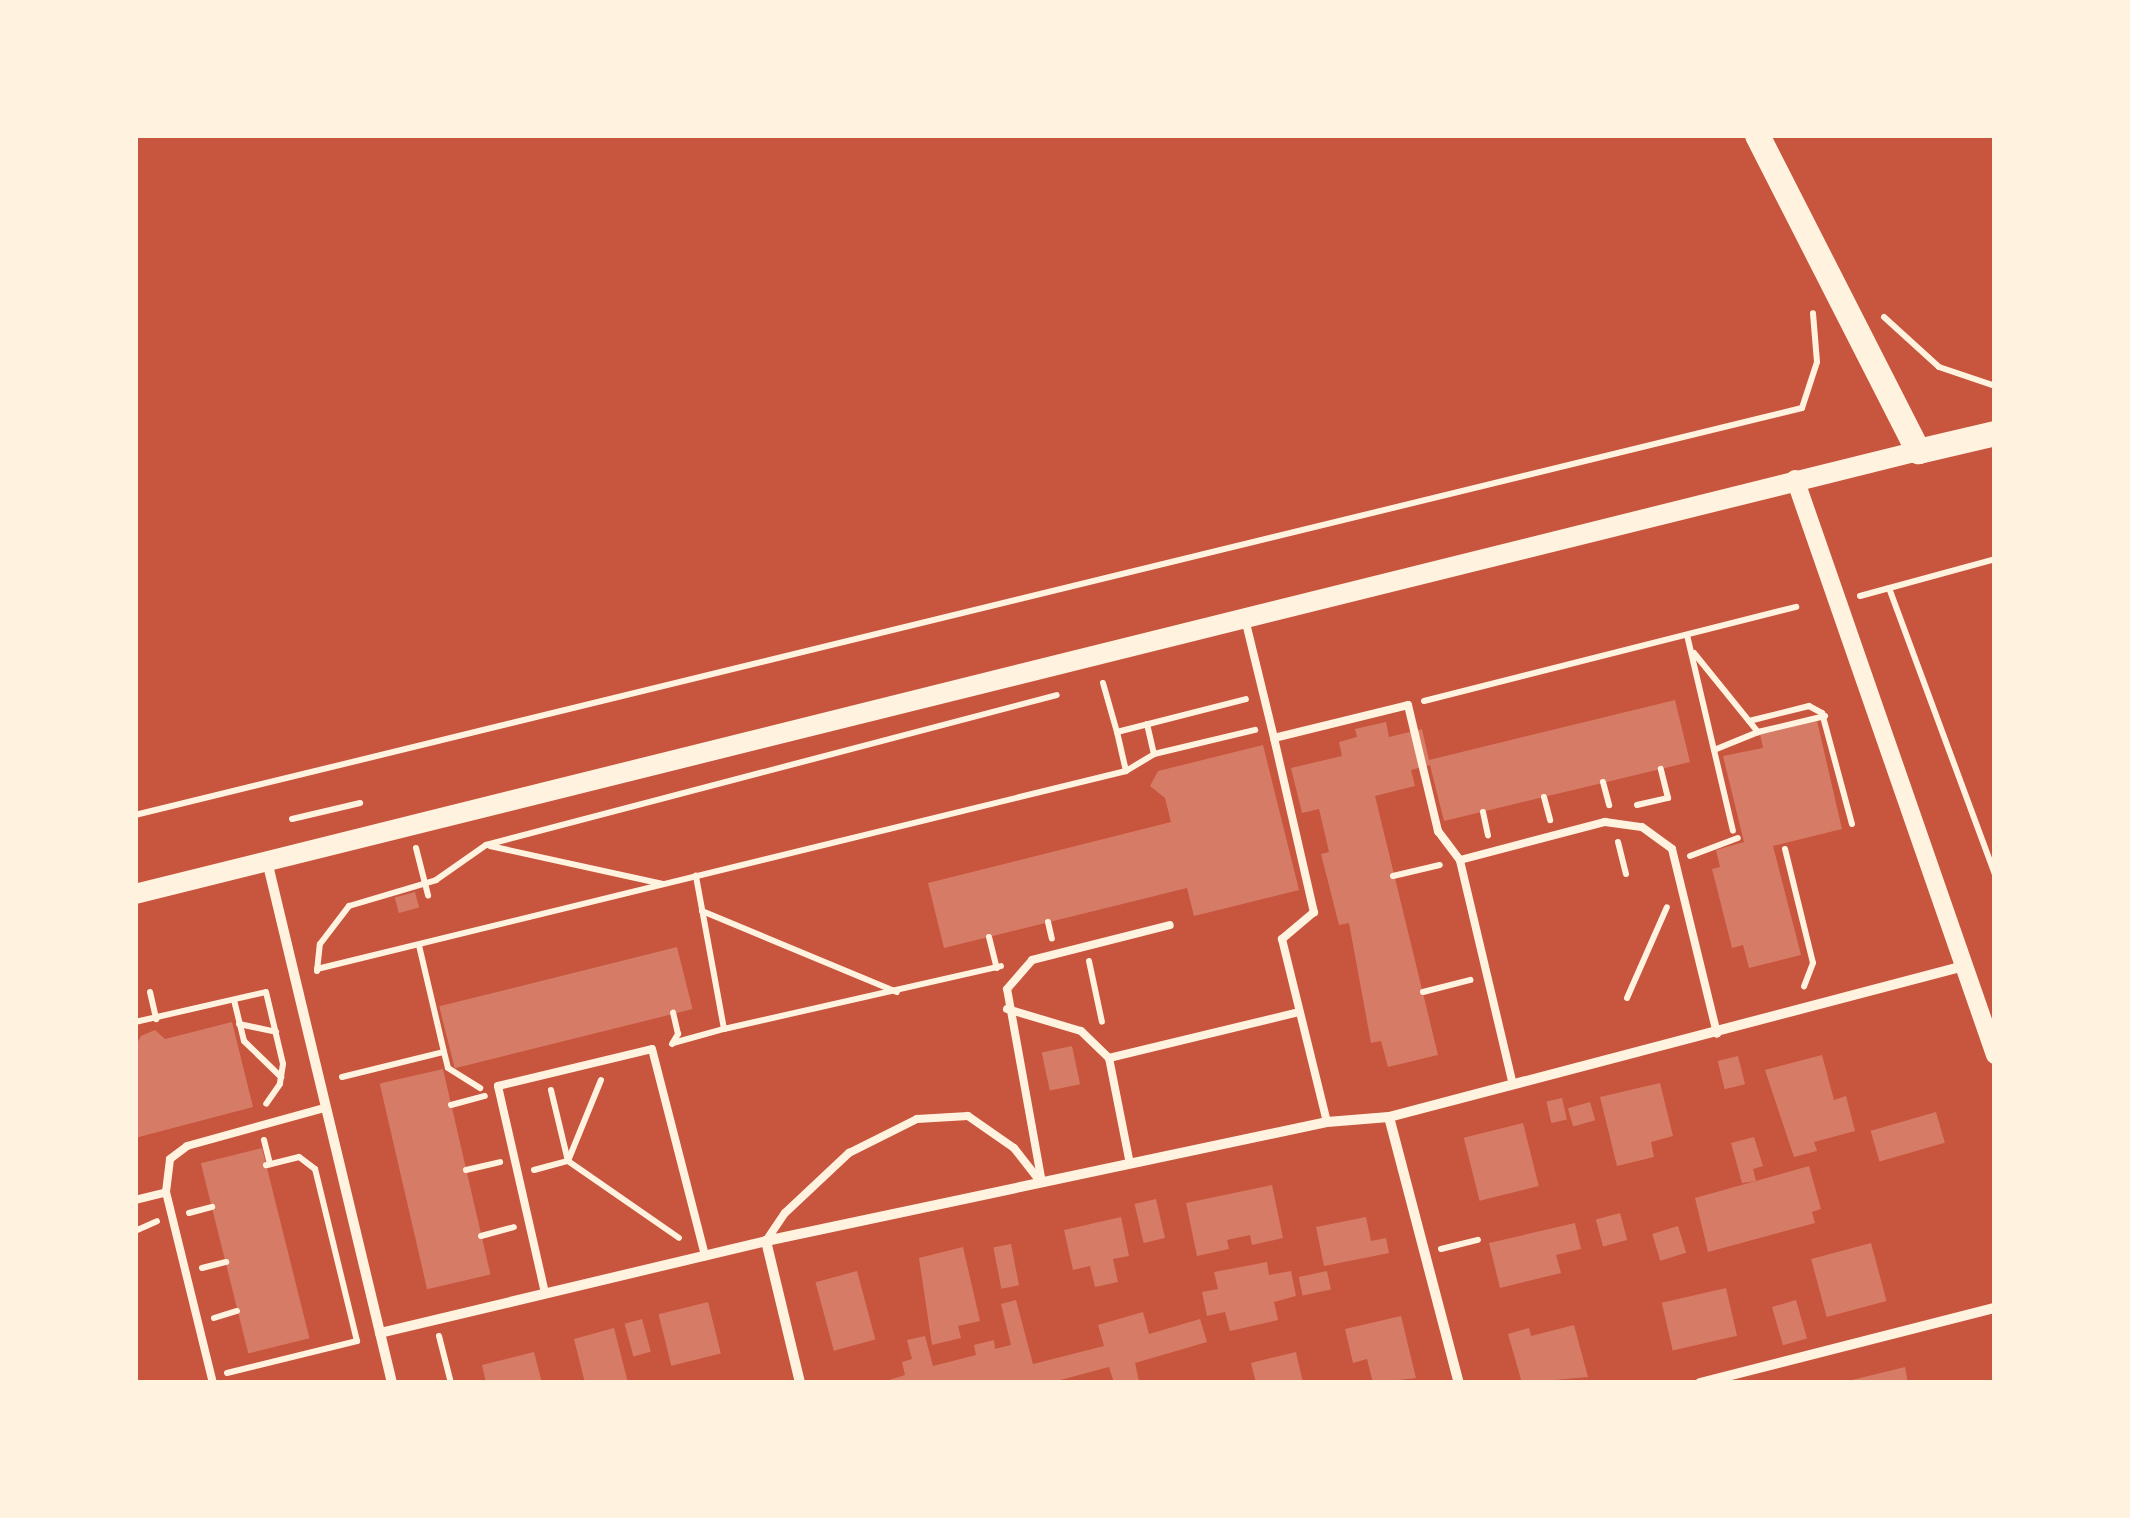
<!DOCTYPE html>
<style>
body{margin:0}
#map{position:relative;width:2130px;height:1518px;overflow:hidden;background:#c8553d;font-family:Raleway,sans-serif}
div>[style]{position:absolute}
[style*='--x']{left:calc(var(--x)*1px);top:calc(var(--y)*1px);width:calc(var(--w)*1px);rotate:calc(var(--a)*1deg)}
.building>*{inset:0;background:#d67c66;transform-origin:0 0}
.path>*{height:6px;margin:-3px;padding:0 3px;transform-origin:3px;border-radius:3px;background:#fff3e0}
.service>*{height:8px;margin:-4px;padding:0 4px;transform-origin:4px;border-radius:4px;background:#fff3e0}
.minor>*{height:10px;margin:-5px;padding:0 5px;transform-origin:5px;border-radius:5px;background:#fff3e0}
.tertiary>*{height:18px;margin:-9px;padding:0 9px;transform-origin:9px;border-radius:9px;background:#fff3e0}
.secondary>*{height:20px;margin:-10px;padding:0 10px;transform-origin:10px;border-radius:10px;background:#fff3e0}
.primary>*{height:25px;margin:-12.5px;padding:0 12.5px;transform-origin:12.5px;border-radius:12.5px;background:#fff3e0}
span{translate:-50% -50%;white-space:nowrap;text-align:center;line-height:1.15;-webkit-text-stroke:8px #fff3e0;paint-order:stroke}
.frame{position:absolute;inset:0;border:138px solid #fff3e0;pointer-events:none}
</style>
<div id="map">
<div class="building">
<div style="clip-path:polygon(1675px 700px,1690px 762px,1444px 821px,1430px 765px,1411px 770px,1415px 786px,1375px 796px,1438px 1055px,1388px 1067px,1381px 1041px,1371px 1043px,1349px 923px,1339px 925px,1321px 854px,1329px 852px,1319px 809px,1302px 813px,1291px 768px,1342px 756px,1339px 742px,1357px 737px,1355px 729px,1386px 722px,1389px 737px,1422px 729px,1429px 760px)"></div>
<div style="clip-path:polygon(1817px 721px,1842px 829px,1773px 846px,1801px 955px,1749px 968px,1743px 945px,1732px 948px,1712px 869px,1720px 867px,1716px 850px,1744px 842px,1723px 756px,1763px 748px,1760px 734px)"></div>
<div style="clip-path:polygon(1263px 745px,1299px 890px,1194px 916px,1187px 888px,944px 948px,928px 883px,1171px 822px,1165px 798px,1150px 786px,1158px 771px)"></div>
<div style="left:415px;top:892px;width:16px;height:21px;rotate:75deg"></div>
<div style="left:677px;top:947px;width:64px;height:245px;rotate:76deg"></div>
<div style="clip-path:polygon(232px 1022px,253px 1107px,135px 1138px,135px 1047px,141px 1036px,155px 1030px,165px 1039px)"></div>
<div style="left:1072px;top:1046px;width:39px;height:31px;rotate:78deg"></div>
<div style="clip-path:polygon(1822px 1055px,1834px 1100px,1846px 1096px,1855px 1131px,1814px 1142px,1817px 1151px,1794px 1157px,1765px 1070px)"></div>
<div style="left:1738px;top:1056px;width:29px;height:21px;rotate:76deg"></div>
<div style="left:443px;top:1069px;width:211px;height:65px;rotate:77deg"></div>
<div style="clip-path:polygon(1660px 1083px,1673px 1136px,1651px 1142px,1654px 1157px,1617px 1166px,1600px 1097px)"></div>
<div style="left:1562px;top:1098px;width:22px;height:16px;rotate:77deg"></div>
<div style="left:1590px;top:1102px;width:19px;height:23px;rotate:74deg"></div>
<div style="left:1936px;top:1112px;width:32px;height:68px;rotate:74deg"></div>
<div style="left:1523px;top:1123px;width:65px;height:61px;rotate:76deg"></div>
<div style="clip-path:polygon(1754px 1137px,1763px 1166px,1753px 1169px,1756px 1181px,1742px 1183px,1731px 1143px)"></div>
<div style="left:262px;top:1148px;width:196px;height:63px;rotate:76deg"></div>
<div style="clip-path:polygon(1809px 1166px,1821px 1209px,1812px 1212px,1815px 1223px,1708px 1252px,1695px 1198px)"></div>
<div style="clip-path:polygon(1272px 1185px,1283px 1238px,1252px 1245px,1250px 1235px,1227px 1240px,1229px 1249px,1197px 1256px,1186px 1203px)"></div>
<div style="left:1156px;top:1199px;width:40px;height:22px;rotate:77deg"></div>
<div style="left:1620px;top:1213px;width:28px;height:25px;rotate:75deg"></div>
<div style="clip-path:polygon(1121px 1217px,1129px 1256px,1113px 1259px,1118px 1282px,1095px 1287px,1090px 1266px,1073px 1270px,1064px 1230px)"></div>
<div style="clip-path:polygon(1366px 1217px,1371px 1241px,1386px 1238px,1389px 1253px,1324px 1266px,1316px 1227px)"></div>
<div style="clip-path:polygon(1575px 1223px,1581px 1249px,1556px 1255px,1561px 1273px,1500px 1288px,1489px 1243px)"></div>
<div style="left:1678px;top:1226px;width:28px;height:27px;rotate:73deg"></div>
<div style="left:1871px;top:1243px;width:60px;height:62px;rotate:75deg"></div>
<div style="left:1011px;top:1244px;width:42px;height:18px;rotate:79deg"></div>
<div style="clip-path:polygon(963px 1247px,980px 1321px,958px 1326px,961px 1338px,932px 1345px,919px 1258px)"></div>
<div style="clip-path:polygon(1267px 1262px,1269px 1275px,1291px 1271px,1296px 1296px,1274px 1302px,1278px 1320px,1230px 1331px,1225px 1312px,1207px 1316px,1202px 1292px,1218px 1289px,1214px 1272px)"></div>
<div style="left:857px;top:1271px;width:71px;height:43px;rotate:75deg"></div>
<div style="left:1327px;top:1271px;width:19px;height:29px;rotate:78deg"></div>
<div style="left:1726px;top:1288px;width:49px;height:66px;rotate:77deg"></div>
<div style="clip-path:polygon(1016px 1300px,1033px 1364px,1104px 1346px,1098px 1325px,1143px 1312px,1149px 1334px,1200px 1319px,1207px 1342px,1135px 1363px,1139px 1381px,1129px 1383px,1114px 1383px,1109px 1367px,1049px 1383px,880px 1383px,905px 1375px,902px 1362px,912px 1359px,907px 1340px,925px 1336px,933px 1366px,976px 1355px,974px 1345px,994px 1340px,995px 1349px,1011px 1345px,1001px 1304px)"></div>
<div style="left:1796px;top:1300px;width:40px;height:25px;rotate:74deg"></div>
<div style="left:708px;top:1302px;width:53px;height:51px;rotate:76deg"></div>
<div style="clip-path:polygon(1401px 1316px,1416px 1378px,1373px 1383px,1367px 1359px,1353px 1363px,1345px 1329px)"></div>
<div style="left:642px;top:1319px;width:34px;height:18px;rotate:75deg"></div>
<div style="clip-path:polygon(1574px 1325px,1588px 1377px,1522px 1383px,1508px 1334px,1529px 1328px,1531px 1336px)"></div>
<div style="clip-path:polygon(614px 1328px,628px 1383px,585px 1383px,574px 1339px)"></div>
<div style="clip-path:polygon(534px 1352px,542px 1383px,486px 1383px,482px 1365px)"></div>
<div style="clip-path:polygon(1296px 1352px,1303px 1383px,1256px 1383px,1251px 1363px)"></div>
<div style="clip-path:polygon(1905px 1367px,1908px 1383px,1845px 1383px,1844px 1382px)"></div>
</div>
<div class="path">
<div style="--x:1884;--y:317;--w:74;--a:42.3"></div>
<div style="--x:1939;--y:367;--w:59;--a:18.7"></div>
<div style="--x:1889;--y:588;--w:305;--a:69.7"></div>
<div style="--x:1860;--y:596;--w:140;--a:-15.3"></div>
<div style="--x:1687;--y:635;--w:201;--a:76.8"></div>
<div style="--x:1694;--y:653;--w:102;--a:51"></div>
<div style="--x:1758;--y:732;--w:69;--a:-13.4"></div>
<div style="--x:1103;--y:683;--w:51;--a:74.1"></div>
<div style="--x:1424;--y:701;--w:384;--a:-14.2"></div>
<div style="--x:1749;--y:721;--w:62;--a:-14"></div>
<div style="--x:1809;--y:706;--w:15;--a:28"></div>
<div style="--x:1822;--y:713;--w:115;--a:74.9"></div>
<div style="--x:1147;--y:724;--w:31;--a:77"></div>
<div style="--x:1714;--y:750;--w:48;--a:-22.2"></div>
<div style="--x:1126;--y:771;--w:40;--a:-103"></div>
<div style="--x:1117;--y:732;--w:133;--a:-14.3"></div>
<div style="--x:1603;--y:782;--w:24;--a:75"></div>
<div style="--x:1544;--y:797;--w:24;--a:75"></div>
<div style="--x:1637;--y:805;--w:32;--a:-13"></div>
<div style="--x:1668;--y:798;--w:30;--a:-104"></div>
<div style="--x:1483;--y:812;--w:24;--a:78"></div>
<div style="--x:135;--y:815;--w:1716;--a:-13.72"></div>
<div style="--x:1802;--y:408;--w:48;--a:-71.9"></div>
<div style="--x:1817;--y:362;--w:49;--a:-94.7"></div>
<div style="--x:292;--y:819;--w:70;--a:-13.2"></div>
<div style="--x:1618;--y:842;--w:33;--a:76"></div>
<div style="--x:490;--y:846;--w:177;--a:12.4"></div>
<div style="--x:416;--y:848;--w:49;--a:75.7"></div>
<div style="--x:1785;--y:849;--w:117;--a:76.2"></div>
<div style="--x:1813;--y:963;--w:25;--a:111"></div>
<div style="--x:1690;--y:856;--w:51;--a:-20.6"></div>
<div style="--x:1393;--y:876;--w:48;--a:-13.2"></div>
<div style="--x:702;--y:911;--w:211;--a:22.6"></div>
<div style="--x:1048;--y:922;--w:17;--a:77"></div>
<div style="--x:989;--y:937;--w:32;--a:76"></div>
<div style="--x:1089;--y:961;--w:62;--a:78"></div>
<div style="--x:317;--y:969;--w:833;--a:-13.75"></div>
<div style="--x:1126;--y:771;--w:33;--a:-31"></div>
<div style="--x:1154;--y:754;--w:104;--a:-13.4"></div>
<div style="--x:317;--y:971;--w:27;--a:-84"></div>
<div style="--x:320;--y:944;--w:48;--a:-52.7"></div>
<div style="--x:349;--y:906;--w:91;--a:-16.6"></div>
<div style="--x:436;--y:880;--w:61;--a:-35"></div>
<div style="--x:486;--y:845;--w:590;--a:-14.72"></div>
<div style="--x:150;--y:992;--w:28;--a:77"></div>
<div style="--x:1423;--y:992;--w:49;--a:-14.3"></div>
<div style="--x:1627;--y:998;--w:99;--a:-66.3"></div>
<div style="--x:234;--y:1000;--w:42;--a:76.3"></div>
<div style="--x:244;--y:1041;--w:52;--a:44.2"></div>
<div style="--x:135;--y:1022;--w:134;--a:-12.9"></div>
<div style="--x:266;--y:992;--w:74;--a:76.7"></div>
<div style="--x:283;--y:1064;--w:20;--a:99"></div>
<div style="--x:280;--y:1084;--w:24;--a:125"></div>
<div style="--x:239;--y:1024;--w:38;--a:12"></div>
<div style="--x:724;--y:1029;--w:284;--a:-12.8"></div>
<div style="--x:673;--y:1043;--w:53;--a:-15.4"></div>
<div style="--x:724;--y:1029;--w:156;--a:-100.4"></div>
<div style="--x:672;--y:1044;--w:12;--a:-59"></div>
<div style="--x:678;--y:1034;--w:22;--a:-103"></div>
<div style="--x:444;--y:1052;--w:16;--a:76"></div>
<div style="--x:448;--y:1068;--w:38;--a:32"></div>
<div style="--x:342;--y:1077;--w:105;--a:-13.8"></div>
<div style="--x:444;--y:1052;--w:110;--a:-103.2"></div>
<div style="--x:601;--y:1080;--w:87;--a:112.2"></div>
<div style="--x:568;--y:1161;--w:135;--a:34.7"></div>
<div style="--x:451;--y:1105;--w:35;--a:-15"></div>
<div style="--x:264;--y:1140;--w:25;--a:76"></div>
<div style="--x:466;--y:1170;--w:35;--a:-13"></div>
<div style="--x:534;--y:1170;--w:35;--a:-15"></div>
<div style="--x:568;--y:1161;--w:73;--a:-103.5"></div>
<div style="--x:189;--y:1213;--w:24;--a:-15"></div>
<div style="--x:135;--y:1231;--w:24;--a:-24"></div>
<div style="--x:481;--y:1236;--w:34;--a:-15"></div>
<div style="--x:1441;--y:1249;--w:38;--a:-14"></div>
<div style="--x:202;--y:1268;--w:25;--a:-14"></div>
<div style="--x:214;--y:1318;--w:24;--a:-17"></div>
<div style="--x:439;--y:1336;--w:49;--a:75.7"></div>
<div style="--x:227;--y:1373;--w:134;--a:-13.8"></div>
<div style="--x:357;--y:1341;--w:177;--a:-103.7"></div>
<div style="--x:315;--y:1169;--w:20;--a:-143"></div>
<div style="--x:299;--y:1157;--w:34;--a:166"></div>
</div>
<div class="service">
<div style="--x:1245;--y:619;--w:122;--a:76.3"></div>
<div style="--x:1274;--y:738;--w:138;--a:-13.8"></div>
<div style="--x:1408;--y:705;--w:130;--a:76.6"></div>
<div style="--x:1438;--y:831;--w:36;--a:53"></div>
<div style="--x:1274;--y:738;--w:179;--a:77.1"></div>
<div style="--x:1314;--y:912;--w:42;--a:139.8"></div>
<div style="--x:1282;--y:939;--w:188;--a:76.2"></div>
<div style="--x:1007;--y:1009;--w:77;--a:16.6"></div>
<div style="--x:1081;--y:1031;--w:39;--a:44"></div>
<div style="--x:1513;--y:1085;--w:231;--a:-103.3"></div>
<div style="--x:1460;--y:860;--w:150;--a:-14.7"></div>
<div style="--x:1605;--y:822;--w:37;--a:8"></div>
<div style="--x:1642;--y:827;--w:37;--a:36"></div>
<div style="--x:1672;--y:849;--w:190;--a:76.3"></div>
<div style="--x:1130;--y:1164;--w:108;--a:-101.2"></div>
<div style="--x:1109;--y:1058;--w:195;--a:-13.6"></div>
<div style="--x:1042;--y:1183;--w:197;--a:-100.2"></div>
<div style="--x:1007;--y:989;--w:38;--a:-49"></div>
<div style="--x:1032;--y:960;--w:142;--a:-14.2"></div>
<div style="--x:166;--y:1192;--w:197;--a:76.2"></div>
<div style="--x:135;--y:1200;--w:32;--a:-14"></div>
<div style="--x:166;--y:1192;--w:33;--a:-83"></div>
<div style="--x:170;--y:1159;--w:21;--a:-37"></div>
<div style="--x:187;--y:1146;--w:142;--a:-15.5"></div>
<div style="--x:766;--y:1241;--w:34;--a:-56"></div>
<div style="--x:785;--y:1213;--w:88;--a:-43.2"></div>
<div style="--x:849;--y:1153;--w:76;--a:-26.6"></div>
<div style="--x:917;--y:1119;--w:51;--a:-3.4"></div>
<div style="--x:968;--y:1116;--w:56;--a:34.8"></div>
<div style="--x:1014;--y:1148;--w:41;--a:52"></div>
<div style="--x:545;--y:1293;--w:212;--a:-102.8"></div>
<div style="--x:498;--y:1086;--w:158;--a:-13.5"></div>
<div style="--x:652;--y:1049;--w:214;--a:75.6"></div>
</div>
<div class="minor">
<div style="--x:267;--y:861;--w:537;--a:76.53"></div>
<div style="--x:1389;--y:1117;--w:275;--a:75.3"></div>
<div style="--x:766;--y:1241;--w:146;--a:76.5"></div>
<div style="--x:380;--y:1333;--w:397;--a:-13.4"></div>
<div style="--x:766;--y:1241;--w:573;--a:-11.98"></div>
<div style="--x:1327;--y:1122;--w:62;--a:-4.6"></div>
<div style="--x:1389;--y:1117;--w:594;--a:-14.71"></div>
<div style="--x:1700;--y:1383;--w:304;--a:-14.3"></div>
</div>
<div class="tertiary">
<div style="--x:1795;--y:479;--w:610;--a:70.85"></div>
</div>
<div class="secondary">
<div style="--x:135;--y:894;--w:1837;--a:-13.95"></div>
</div>
<div class="primary">
<div style="--x:1757;--y:135;--w:355;--a:63"></div>
<div style="--x:1918;--y:451;--w:79;--a:-13.2"></div>
</div>
<div class="frame"></div>
</div>
